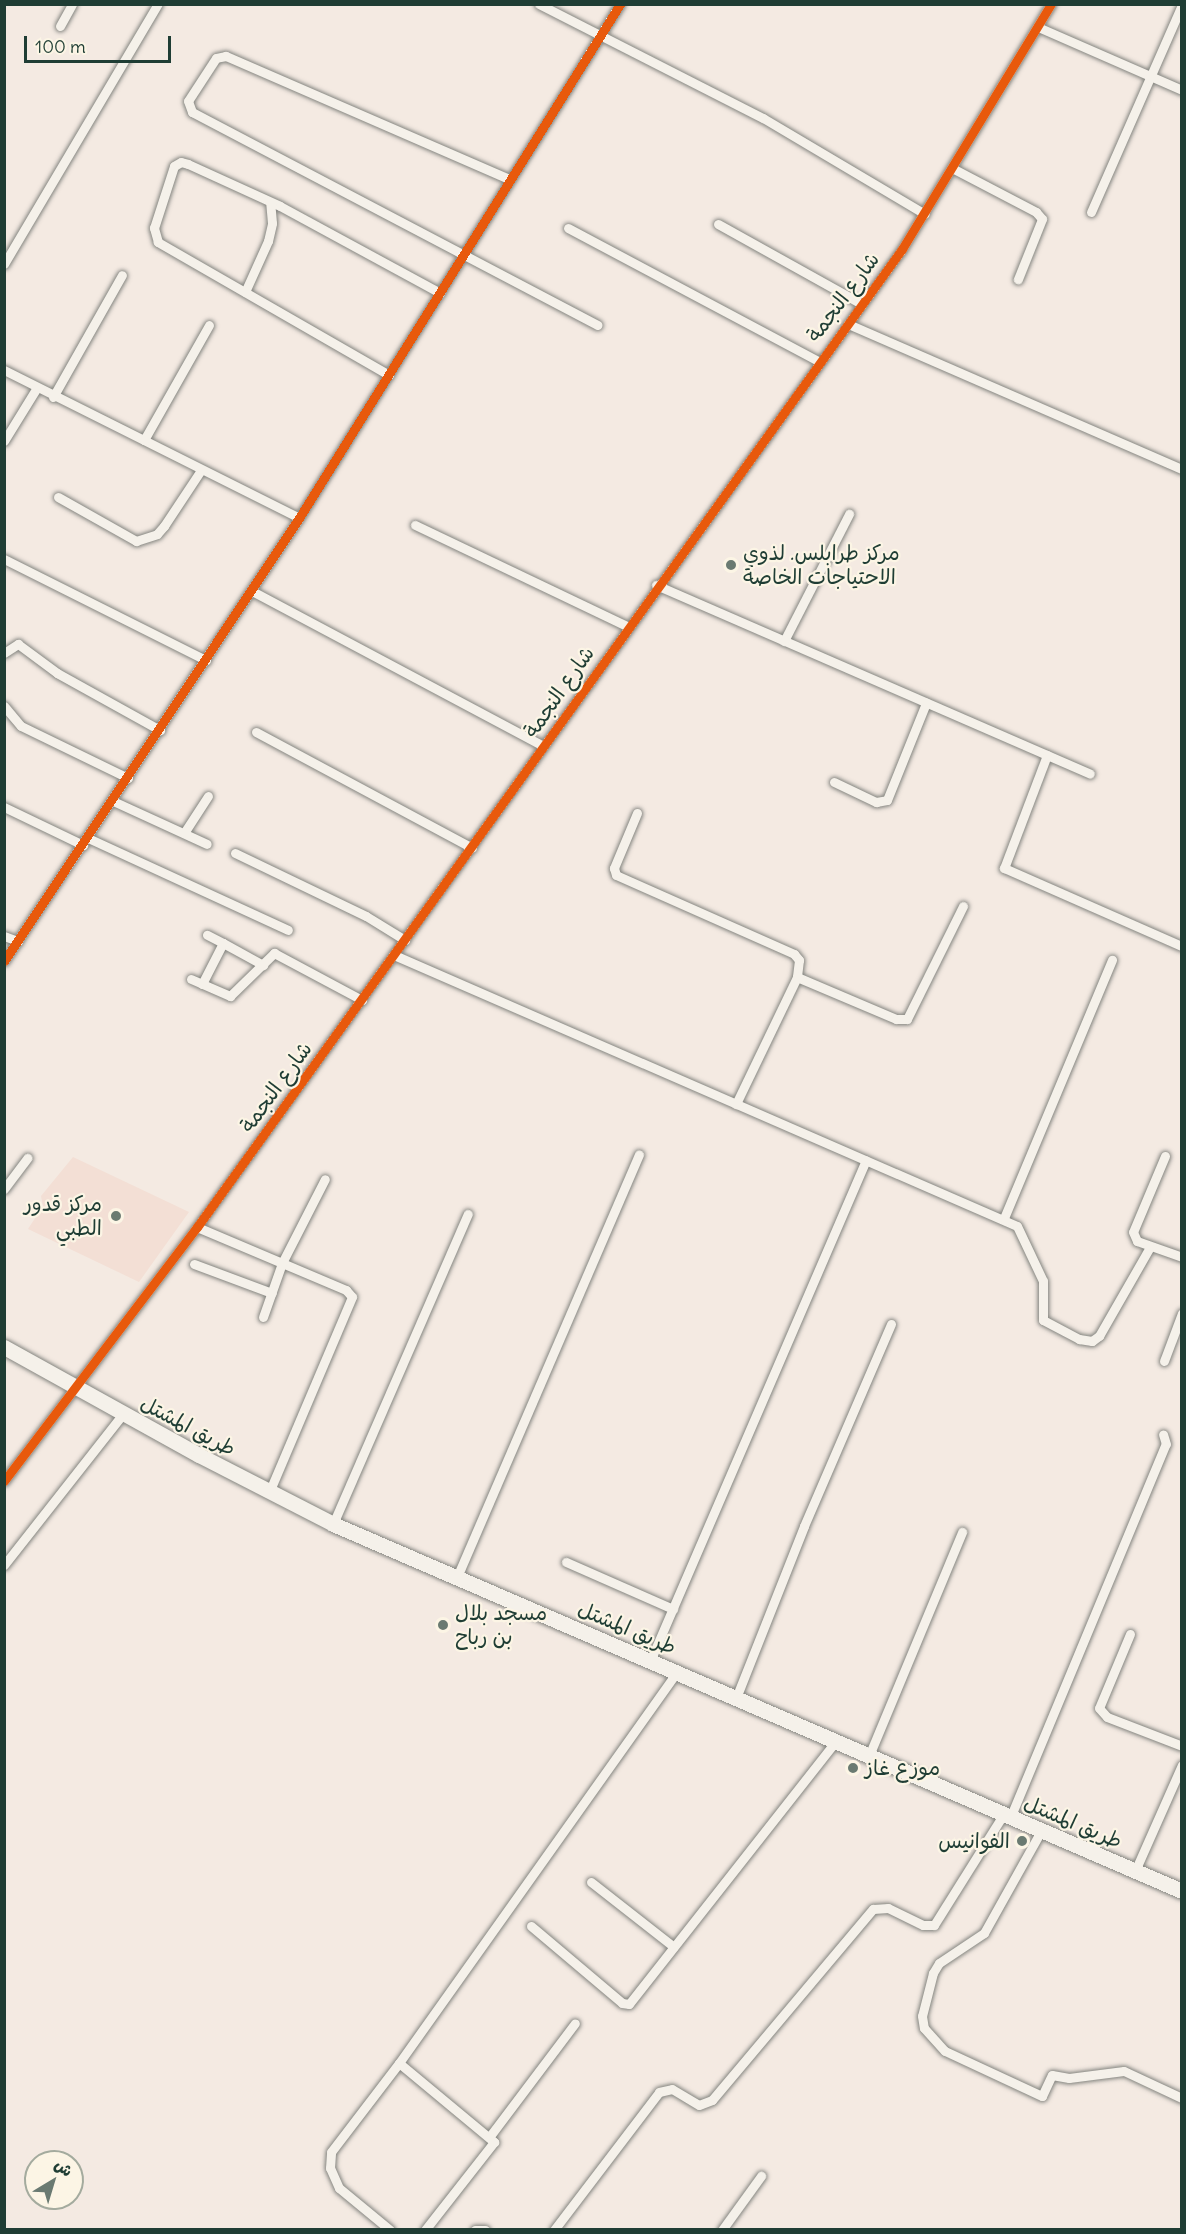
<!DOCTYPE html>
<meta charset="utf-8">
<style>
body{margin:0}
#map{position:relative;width:1186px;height:2234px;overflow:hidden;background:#f4eae2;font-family:Delius,"Playpen Sans Arabic",sans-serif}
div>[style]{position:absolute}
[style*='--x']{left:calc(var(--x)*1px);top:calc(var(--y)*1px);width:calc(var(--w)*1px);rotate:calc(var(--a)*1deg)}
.built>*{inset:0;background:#f3dfd5}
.roads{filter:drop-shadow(0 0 2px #848580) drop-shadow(0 0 2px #848580)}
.minor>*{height:9px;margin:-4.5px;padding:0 4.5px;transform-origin:4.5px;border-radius:4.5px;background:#f5f1ea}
.primary>*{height:15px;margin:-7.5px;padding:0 7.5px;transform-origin:7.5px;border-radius:7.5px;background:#f5f1ea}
.cycleway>*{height:9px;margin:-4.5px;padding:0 4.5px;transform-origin:4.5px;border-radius:4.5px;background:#e8590c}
.dots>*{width:16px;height:16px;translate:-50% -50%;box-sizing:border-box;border:3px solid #fcf5e5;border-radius:50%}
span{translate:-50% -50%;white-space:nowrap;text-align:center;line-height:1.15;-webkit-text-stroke:4.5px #fcf5e5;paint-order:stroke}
.street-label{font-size:21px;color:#1f3d34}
.poi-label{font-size:21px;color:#1f3d34}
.left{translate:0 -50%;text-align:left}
.right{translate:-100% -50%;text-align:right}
.frame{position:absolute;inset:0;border:6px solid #1f3d34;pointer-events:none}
.north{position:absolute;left:24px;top:2150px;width:60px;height:60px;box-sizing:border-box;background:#fcf5e5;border:2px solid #a4ab9e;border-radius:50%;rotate:38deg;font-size:16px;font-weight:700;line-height:24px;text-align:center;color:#1f3d34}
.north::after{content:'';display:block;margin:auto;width:21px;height:27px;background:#6a7a71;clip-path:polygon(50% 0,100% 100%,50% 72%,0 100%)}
.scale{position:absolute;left:24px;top:36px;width:147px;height:27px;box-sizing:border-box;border:3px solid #1f3d34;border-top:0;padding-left:8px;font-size:18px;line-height:21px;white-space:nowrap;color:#1f3d34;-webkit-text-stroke:4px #fcf5e5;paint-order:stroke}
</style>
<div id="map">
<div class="built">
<div style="clip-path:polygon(73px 1157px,189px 1212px,139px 1282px,28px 1229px,43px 1206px,41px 1196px)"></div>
</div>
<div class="roads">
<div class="minor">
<div style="--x:539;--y:4;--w:251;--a:27"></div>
<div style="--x:763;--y:118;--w:188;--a:30.7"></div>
<div style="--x:60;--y:26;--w:25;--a:-61"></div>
<div style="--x:1038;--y:27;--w:157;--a:23.6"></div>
<div style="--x:952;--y:168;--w:95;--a:27.6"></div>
<div style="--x:1036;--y:212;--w:9;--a:49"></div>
<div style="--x:1042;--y:219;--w:65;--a:111.8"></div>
<div style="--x:509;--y:179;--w:309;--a:-156.5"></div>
<div style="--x:226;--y:56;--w:10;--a:169"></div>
<div style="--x:216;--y:58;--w:51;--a:123.1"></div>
<div style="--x:188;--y:101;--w:12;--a:70"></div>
<div style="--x:192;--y:112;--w:458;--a:27.7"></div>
<div style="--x:1091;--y:212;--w:226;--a:-66.3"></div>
<div style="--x:718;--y:224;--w:165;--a:29.1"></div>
<div style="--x:568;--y:228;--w:283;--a:28"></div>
<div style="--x:4;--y:264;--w:302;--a:-59.4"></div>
<div style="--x:245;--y:292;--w:56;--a:-65.7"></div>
<div style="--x:268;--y:241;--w:18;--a:-77"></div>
<div style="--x:272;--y:223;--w:21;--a:-95"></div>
<div style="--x:848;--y:324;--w:364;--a:23.5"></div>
<div style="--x:4;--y:370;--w:330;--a:26.6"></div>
<div style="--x:389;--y:375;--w:267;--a:-150.1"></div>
<div style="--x:158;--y:242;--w:15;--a:-106"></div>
<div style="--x:154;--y:228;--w:65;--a:-72.1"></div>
<div style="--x:174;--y:166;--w:8;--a:-30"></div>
<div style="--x:181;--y:162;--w:7;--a:16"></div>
<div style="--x:188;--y:164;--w:101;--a:24.5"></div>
<div style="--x:280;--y:206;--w:182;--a:28.5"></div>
<div style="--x:53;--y:397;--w:140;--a:-60.5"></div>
<div style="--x:144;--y:440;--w:132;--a:-60.5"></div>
<div style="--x:4;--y:441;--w:61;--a:-58.4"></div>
<div style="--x:58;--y:497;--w:90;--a:29.4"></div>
<div style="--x:136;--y:541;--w:22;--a:-18"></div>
<div style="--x:157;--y:534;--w:11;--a:-49"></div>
<div style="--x:164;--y:526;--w:67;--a:-56.5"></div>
<div style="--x:415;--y:525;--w:235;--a:25.5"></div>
<div style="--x:4;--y:559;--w:226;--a:26.6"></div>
<div style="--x:656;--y:585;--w:473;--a:23.5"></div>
<div style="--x:252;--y:591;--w:330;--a:28"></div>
<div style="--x:784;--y:641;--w:143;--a:-62.9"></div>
<div style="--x:4;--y:653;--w:17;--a:-33"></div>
<div style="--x:18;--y:644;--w:49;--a:36.6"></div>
<div style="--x:57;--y:673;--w:118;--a:29"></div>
<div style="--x:4;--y:706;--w:26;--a:50"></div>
<div style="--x:21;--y:726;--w:119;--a:25.9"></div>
<div style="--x:256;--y:732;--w:245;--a:28.2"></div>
<div style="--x:1047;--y:755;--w:121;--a:110.8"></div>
<div style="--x:1004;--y:868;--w:194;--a:23.7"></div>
<div style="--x:834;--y:782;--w:47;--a:25.5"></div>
<div style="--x:876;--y:802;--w:11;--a:-10"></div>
<div style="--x:887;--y:800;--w:105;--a:-68.1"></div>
<div style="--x:113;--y:801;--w:103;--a:24.6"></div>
<div style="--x:4;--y:807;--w:88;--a:25.7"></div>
<div style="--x:637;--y:813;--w:60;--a:112.7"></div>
<div style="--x:614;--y:868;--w:7;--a:74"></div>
<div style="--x:616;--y:875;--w:195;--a:23.9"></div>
<div style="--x:794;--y:954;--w:8;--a:50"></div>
<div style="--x:799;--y:960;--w:17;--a:97"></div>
<div style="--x:797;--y:977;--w:141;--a:115.7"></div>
<div style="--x:184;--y:833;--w:44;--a:-57"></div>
<div style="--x:88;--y:838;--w:220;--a:24.7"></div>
<div style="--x:235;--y:853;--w:145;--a:25.7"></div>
<div style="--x:366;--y:916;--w:46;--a:31.6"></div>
<div style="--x:4;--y:936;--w:15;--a:20"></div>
<div style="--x:223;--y:943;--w:46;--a:28.8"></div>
<div style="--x:394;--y:955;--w:679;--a:23.51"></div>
<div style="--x:1017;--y:1226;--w:61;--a:64.7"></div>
<div style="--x:1043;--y:1281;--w:39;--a:90"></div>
<div style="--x:1043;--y:1320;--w:41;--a:27.8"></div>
<div style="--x:1079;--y:1339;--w:13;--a:9"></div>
<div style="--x:1092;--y:1341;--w:9;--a:-36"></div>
<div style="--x:1099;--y:1336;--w:103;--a:-60.2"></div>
<div style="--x:4;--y:961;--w:532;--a:-56.34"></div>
<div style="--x:299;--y:518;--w:606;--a:-58.01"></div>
<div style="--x:797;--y:977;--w:108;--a:23"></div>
<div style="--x:896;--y:1019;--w:11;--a:0"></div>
<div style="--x:907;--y:1019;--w:126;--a:-63.6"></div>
<div style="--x:191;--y:979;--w:43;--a:23.6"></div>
<div style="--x:230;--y:996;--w:62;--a:-44.3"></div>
<div style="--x:274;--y:953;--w:100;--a:28.1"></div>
<div style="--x:202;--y:984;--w:46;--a:-62.9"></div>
<div style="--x:223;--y:943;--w:18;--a:-153"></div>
<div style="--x:1165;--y:1156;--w:82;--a:112.8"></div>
<div style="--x:1133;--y:1232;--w:10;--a:66"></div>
<div style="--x:1137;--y:1241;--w:48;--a:19.6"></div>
<div style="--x:4;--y:1189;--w:39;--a:-53"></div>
<div style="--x:1004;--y:1218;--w:280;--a:-67.3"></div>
<div style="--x:197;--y:1227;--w:162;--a:22.9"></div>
<div style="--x:346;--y:1290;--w:9;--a:49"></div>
<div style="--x:352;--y:1297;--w:213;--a:113"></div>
<div style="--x:194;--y:1264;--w:83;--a:20.4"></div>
<div style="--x:263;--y:1317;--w:57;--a:-70.6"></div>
<div style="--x:282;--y:1263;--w:94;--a:-62.9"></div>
<div style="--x:1164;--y:1361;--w:51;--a:-69.4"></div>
<div style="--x:4;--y:1481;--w:319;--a:-52.8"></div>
<div style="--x:197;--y:1227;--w:1206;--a:-54.21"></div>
<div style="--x:902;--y:249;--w:287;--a:-58.7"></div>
<div style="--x:333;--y:1524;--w:338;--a:-66.5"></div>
<div style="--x:566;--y:1562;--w:117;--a:23.7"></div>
<div style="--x:4;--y:1565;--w:192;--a:-51.8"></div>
<div style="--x:457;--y:1577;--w:460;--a:-66.7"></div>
<div style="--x:1130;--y:1634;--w:80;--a:112.7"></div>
<div style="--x:1099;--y:1708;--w:12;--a:48"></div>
<div style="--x:1107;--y:1717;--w:80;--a:21.1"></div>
<div style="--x:651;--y:1659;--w:543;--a:-66.69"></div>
<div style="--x:736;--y:1698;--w:185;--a:-68.4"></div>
<div style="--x:804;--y:1526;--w:220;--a:-66.7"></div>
<div style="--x:868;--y:1758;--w:245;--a:-67.4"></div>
<div style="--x:1010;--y:1818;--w:405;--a:-67.4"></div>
<div style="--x:1166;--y:1444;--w:10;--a:-107"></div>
<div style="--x:1041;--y:1831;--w:117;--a:119.2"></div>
<div style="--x:984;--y:1933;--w:54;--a:146.3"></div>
<div style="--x:939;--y:1963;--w:12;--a:121"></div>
<div style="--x:933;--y:1973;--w:44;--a:104.3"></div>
<div style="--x:922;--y:2016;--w:12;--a:81"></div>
<div style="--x:924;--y:2028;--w:31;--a:48"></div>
<div style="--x:945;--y:2051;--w:107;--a:24.9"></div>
<div style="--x:1042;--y:2096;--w:23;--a:-65"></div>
<div style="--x:1052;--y:2075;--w:17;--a:10"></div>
<div style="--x:1069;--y:2078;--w:55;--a:-7.3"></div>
<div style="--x:1124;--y:2071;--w:64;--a:25"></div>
<div style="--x:1135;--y:1871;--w:116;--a:-66.1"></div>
<div style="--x:591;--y:1882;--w:105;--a:38.1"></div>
<div style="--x:531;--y:1926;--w:119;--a:40.2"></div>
<div style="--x:622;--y:2003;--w:7;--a:8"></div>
<div style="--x:629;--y:2004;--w:333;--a:-51.8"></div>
<div style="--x:399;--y:2063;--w:124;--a:39.7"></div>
<div style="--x:494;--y:2142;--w:112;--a:128.1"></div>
<div style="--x:490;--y:2136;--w:141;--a:-53"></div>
<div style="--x:390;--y:2230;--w:66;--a:-140.5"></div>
<div style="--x:339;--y:2188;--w:22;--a:-114"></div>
<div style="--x:330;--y:2168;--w:16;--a:-86"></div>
<div style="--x:331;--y:2152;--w:112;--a:-52.6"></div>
<div style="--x:399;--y:2063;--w:480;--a:-54.6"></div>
<div style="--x:475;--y:2230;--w:10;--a:0"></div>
<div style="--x:554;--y:2230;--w:173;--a:-52.7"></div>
<div style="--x:659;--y:2092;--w:13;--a:-13"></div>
<div style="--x:672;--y:2089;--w:31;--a:31"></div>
<div style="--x:699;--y:2105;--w:14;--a:-21"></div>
<div style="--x:712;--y:2100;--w:250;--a:-49.9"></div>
<div style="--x:873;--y:1909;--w:15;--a:-4"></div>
<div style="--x:888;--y:1908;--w:39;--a:26"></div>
<div style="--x:923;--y:1925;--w:11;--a:0"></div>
<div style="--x:934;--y:1925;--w:130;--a:-57.9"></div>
<div style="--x:722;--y:2230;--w:67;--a:-54.2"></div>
</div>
<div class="primary">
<div style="--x:4;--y:1347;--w:223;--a:29"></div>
<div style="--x:199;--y:1455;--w:151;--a:27.2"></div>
<div style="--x:333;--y:1524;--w:925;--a:23.38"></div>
</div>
</div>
<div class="cycleway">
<div style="--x:4;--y:961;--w:532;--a:-56.34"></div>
<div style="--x:299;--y:518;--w:606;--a:-58.01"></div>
<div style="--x:4;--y:1481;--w:319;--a:-52.8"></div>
<div style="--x:197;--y:1227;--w:1206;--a:-54.21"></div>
<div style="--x:902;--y:249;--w:287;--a:-58.7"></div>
</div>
<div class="dots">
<div style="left:731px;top:565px;background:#6a7a71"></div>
<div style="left:116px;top:1216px;background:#6a7a71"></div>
<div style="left:443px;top:1625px;background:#6a7a71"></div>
<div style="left:853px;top:1768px;background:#6a7a71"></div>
<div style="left:1022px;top:1841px;background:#6a7a71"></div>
</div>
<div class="street-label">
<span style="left:843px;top:297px;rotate:-53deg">شارع النجمة</span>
<span style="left:559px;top:692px;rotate:-55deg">شارع النجمة</span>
<span style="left:276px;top:1087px;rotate:-54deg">شارع النجمة</span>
<span style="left:188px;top:1426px;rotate:28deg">طريق المشتل</span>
<span style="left:627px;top:1628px;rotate:23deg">طريق المشتل</span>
<span style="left:1073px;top:1822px;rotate:23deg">طريق المشتل</span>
</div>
<div class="poi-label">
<span class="left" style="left:743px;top:565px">مركز طرابلس. لذوي<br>الاحتياجات الخاصة</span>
<span class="right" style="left:102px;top:1216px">مركز قدور<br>الطبي</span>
<span class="left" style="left:455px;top:1625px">مسجد بلال<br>بن رباح</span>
<span class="left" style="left:865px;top:1768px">موزع غاز</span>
<span class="right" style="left:1010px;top:1841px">الفوانيس</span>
</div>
<div class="frame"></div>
<div class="north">ش</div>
<div class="scale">100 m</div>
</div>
